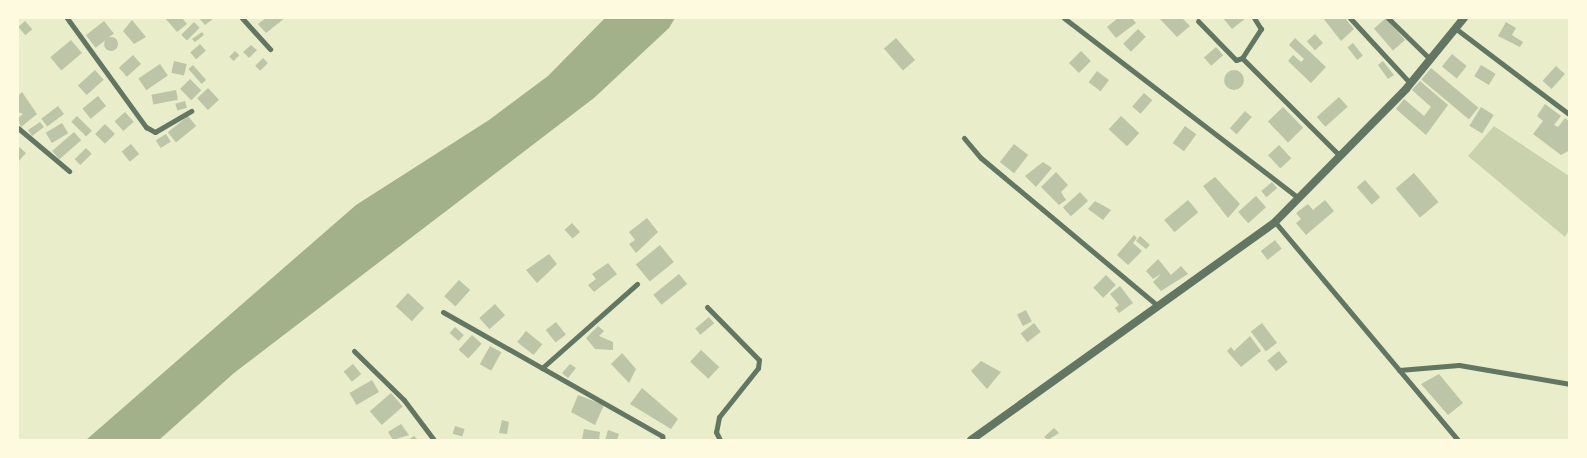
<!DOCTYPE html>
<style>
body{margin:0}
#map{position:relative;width:1587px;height:458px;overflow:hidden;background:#e9edc9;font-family:Mulish,sans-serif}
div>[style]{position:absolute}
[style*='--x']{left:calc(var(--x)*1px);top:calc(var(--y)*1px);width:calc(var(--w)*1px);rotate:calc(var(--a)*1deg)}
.green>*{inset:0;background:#cad2ad}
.water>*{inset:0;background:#a3b18a}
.building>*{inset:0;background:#bcc5a7;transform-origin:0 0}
.round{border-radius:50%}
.minor>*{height:5px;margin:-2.5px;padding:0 2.5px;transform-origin:2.5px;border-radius:2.5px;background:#617663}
.tertiary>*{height:8px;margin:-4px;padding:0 4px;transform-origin:4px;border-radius:4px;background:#617663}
span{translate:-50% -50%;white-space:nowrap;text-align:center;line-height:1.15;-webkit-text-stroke:5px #fefae0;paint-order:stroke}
.frame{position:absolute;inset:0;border:19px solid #fefae0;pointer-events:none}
</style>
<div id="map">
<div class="green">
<div style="clip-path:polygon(1494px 126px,1569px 176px,1569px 230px,1565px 237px,1468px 156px)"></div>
</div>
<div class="water">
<div style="clip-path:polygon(605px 18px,675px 18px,669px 28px,594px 98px,234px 373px,159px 440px,86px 440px,356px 205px,489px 120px,548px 76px)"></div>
</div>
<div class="building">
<div style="clip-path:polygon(165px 18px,182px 18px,187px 24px,177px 32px)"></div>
<div style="clip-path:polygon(199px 18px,214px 18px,205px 25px)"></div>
<div style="clip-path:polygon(266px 18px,285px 18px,266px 33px,258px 24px)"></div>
<div style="clip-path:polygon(1118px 18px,1132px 18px,1136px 23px,1116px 38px,1107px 27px)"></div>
<div style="clip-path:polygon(1159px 18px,1182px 18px,1190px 26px,1177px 37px)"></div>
<div style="clip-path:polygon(1223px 18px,1246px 18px,1232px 29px)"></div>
<div style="clip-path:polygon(1323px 18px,1345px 18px,1354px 29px,1341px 41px)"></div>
<div style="left:1386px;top:18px;width:29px;height:16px;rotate:49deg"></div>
<div style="clip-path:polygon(132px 20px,146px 37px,134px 44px,123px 31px)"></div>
<div style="left:25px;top:21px;width:11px;height:9px;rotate:49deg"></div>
<div style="left:104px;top:21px;width:16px;height:23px;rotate:52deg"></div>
<div style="left:194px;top:22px;width:8px;height:18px;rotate:45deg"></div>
<div style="clip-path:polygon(1506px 22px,1516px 28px,1512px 35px,1523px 42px,1520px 47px,1498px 36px)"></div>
<div style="left:1138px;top:29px;width:11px;height:21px;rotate:45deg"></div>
<div style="clip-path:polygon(202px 32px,204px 35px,195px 42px,192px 39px)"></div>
<div style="left:1315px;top:34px;width:12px;height:11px;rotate:48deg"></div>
<div class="round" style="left:104px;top:37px;width:14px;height:14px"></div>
<div style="left:896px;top:38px;width:29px;height:16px;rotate:49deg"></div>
<div style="clip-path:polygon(1295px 38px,1326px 67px,1311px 83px,1288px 61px,1293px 55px,1301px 62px,1304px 59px,1289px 45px)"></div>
<div style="left:71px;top:40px;width:17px;height:27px;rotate:50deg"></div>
<div style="left:1353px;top:43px;width:16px;height:7px;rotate:52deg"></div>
<div style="left:200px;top:44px;width:9px;height:13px;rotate:49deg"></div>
<div style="clip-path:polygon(251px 45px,257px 50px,249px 58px,243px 52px)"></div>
<div style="left:1216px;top:47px;width:11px;height:16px;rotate:49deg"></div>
<div style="left:235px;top:51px;width:6px;height:8px;rotate:45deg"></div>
<div style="left:1081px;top:51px;width:14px;height:17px;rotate:45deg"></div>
<div style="left:1452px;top:54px;width:19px;height:16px;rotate:39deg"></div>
<div style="left:133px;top:55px;width:12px;height:19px;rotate:48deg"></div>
<div style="left:263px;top:58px;width:7px;height:11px;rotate:45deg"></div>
<div style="left:174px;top:61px;width:13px;height:12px;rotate:13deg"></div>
<div style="clip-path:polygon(1383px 61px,1394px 75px,1388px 79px,1378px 65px)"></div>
<div style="left:160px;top:64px;width:14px;height:26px;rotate:56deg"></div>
<div style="left:193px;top:65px;width:20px;height:6px;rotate:49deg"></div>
<div style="left:1481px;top:65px;width:17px;height:13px;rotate:31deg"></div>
<div style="left:1556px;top:66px;width:12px;height:20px;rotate:42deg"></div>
<div style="left:1431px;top:68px;width:62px;height:15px;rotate:40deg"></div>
<div class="round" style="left:1224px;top:70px;width:20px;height:20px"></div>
<div style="left:95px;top:70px;width:13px;height:23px;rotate:48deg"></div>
<div style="left:1097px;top:71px;width:15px;height:14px;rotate:37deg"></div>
<div style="left:190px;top:79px;width:16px;height:14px;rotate:45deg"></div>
<div style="clip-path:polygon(1420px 81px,1448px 105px,1426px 135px,1396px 109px,1404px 99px,1424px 116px,1431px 107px,1412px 90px)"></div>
<div style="left:208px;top:88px;width:16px;height:15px;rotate:47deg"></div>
<div style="left:176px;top:90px;width:10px;height:25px;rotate:79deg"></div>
<div style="clip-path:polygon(22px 92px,37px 114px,21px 127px,18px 118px,23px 114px,18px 112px,18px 96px)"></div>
<div style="left:1144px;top:93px;width:11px;height:18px;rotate:41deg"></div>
<div style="left:98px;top:96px;width:13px;height:20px;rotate:51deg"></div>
<div style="left:1339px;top:97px;width:13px;height:30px;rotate:48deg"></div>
<div style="left:185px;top:101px;width:7px;height:10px;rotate:74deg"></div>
<div style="clip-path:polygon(1545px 104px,1561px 116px,1554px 125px,1558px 127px,1565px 118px,1570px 122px,1570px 150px,1561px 155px,1533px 134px,1543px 121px,1537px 116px)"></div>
<div style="left:58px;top:106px;width:10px;height:21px;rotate:53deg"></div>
<div style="left:1283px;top:107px;width:29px;height:21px;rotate:46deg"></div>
<div style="left:1481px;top:107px;width:15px;height:22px;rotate:32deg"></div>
<div style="left:1245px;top:111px;width:9px;height:23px;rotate:41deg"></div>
<div style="left:125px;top:112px;width:13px;height:14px;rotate:48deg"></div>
<div style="left:77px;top:116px;width:21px;height:8px;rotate:45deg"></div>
<div style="left:188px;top:116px;width:13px;height:26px;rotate:51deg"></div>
<div style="left:1121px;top:116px;width:25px;height:18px;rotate:43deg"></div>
<div style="clip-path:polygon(40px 122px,44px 127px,32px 136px,28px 130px)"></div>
<div style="left:62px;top:123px;width:12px;height:19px;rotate:59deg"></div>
<div style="left:105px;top:124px;width:14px;height:14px;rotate:45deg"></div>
<div style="left:1185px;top:126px;width:14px;height:21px;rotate:36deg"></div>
<div style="left:74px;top:132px;width:11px;height:29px;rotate:49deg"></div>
<div style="left:166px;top:134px;width:9px;height:12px;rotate:58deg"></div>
<div style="left:131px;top:144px;width:13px;height:12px;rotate:51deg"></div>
<div style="left:1014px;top:144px;width:18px;height:23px;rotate:38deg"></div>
<div style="left:1279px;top:145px;width:18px;height:15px;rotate:47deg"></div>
<div style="clip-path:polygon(18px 146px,26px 153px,18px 162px)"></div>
<div style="left:86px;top:148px;width:8px;height:16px;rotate:45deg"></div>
<div style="clip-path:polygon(1043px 162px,1052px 168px,1036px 187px,1025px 176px)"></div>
<div style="clip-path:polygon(1056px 172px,1068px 185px,1061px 192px,1066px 200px,1059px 205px,1041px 187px)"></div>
<div style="left:1414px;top:173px;width:38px;height:24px;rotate:50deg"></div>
<div style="clip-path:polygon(1215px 177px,1240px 204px,1228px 218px,1203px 186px)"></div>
<div style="left:1365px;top:180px;width:23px;height:11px;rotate:49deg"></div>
<div style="left:1272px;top:182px;width:8px;height:14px;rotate:50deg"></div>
<div style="left:1080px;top:192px;width:12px;height:23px;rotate:48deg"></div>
<div style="left:1256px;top:196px;width:15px;height:24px;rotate:48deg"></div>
<div style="left:1188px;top:200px;width:16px;height:31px;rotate:50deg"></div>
<div style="clip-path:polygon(1325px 200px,1334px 211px,1306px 235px,1296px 223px,1301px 219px,1296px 213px,1308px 204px,1313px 210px)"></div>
<div style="clip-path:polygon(1095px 201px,1111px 210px,1103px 220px,1088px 209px)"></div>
<div style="clip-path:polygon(647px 218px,658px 232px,636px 253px,629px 244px,635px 240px,629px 232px)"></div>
<div style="left:572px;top:223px;width:12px;height:10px;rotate:48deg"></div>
<div style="clip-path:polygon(1134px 235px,1137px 238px,1133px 243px,1142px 251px,1128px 265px,1117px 255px)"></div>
<div style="clip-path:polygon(1140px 236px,1150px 245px,1146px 249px,1136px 241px)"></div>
<div style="left:1275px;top:240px;width:11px;height:18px;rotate:52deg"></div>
<div style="left:660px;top:245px;width:22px;height:31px;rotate:51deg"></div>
<div style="clip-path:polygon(549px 254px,557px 264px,537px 283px,526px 270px)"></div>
<div style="clip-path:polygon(1158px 259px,1171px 275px,1181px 266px,1188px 274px,1161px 291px,1153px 282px,1161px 274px,1153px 279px,1146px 271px)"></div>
<div style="clip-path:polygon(608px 263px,617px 274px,594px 292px,588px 285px,596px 279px,592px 274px)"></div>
<div style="left:679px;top:274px;width:13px;height:33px;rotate:51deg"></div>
<div style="left:1106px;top:275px;width:14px;height:18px;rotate:45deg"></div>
<div style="left:459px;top:280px;width:15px;height:22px;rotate:42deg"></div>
<div style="clip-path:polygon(1120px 286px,1133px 303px,1119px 313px,1115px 308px,1119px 305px,1110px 294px)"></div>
<div style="left:408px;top:293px;width:22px;height:18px;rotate:43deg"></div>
<div style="left:495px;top:304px;width:15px;height:21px;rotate:48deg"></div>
<div style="left:1026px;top:310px;width:13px;height:10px;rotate:63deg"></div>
<div style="left:709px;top:317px;width:8px;height:18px;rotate:50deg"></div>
<div style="left:556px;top:322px;width:16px;height:13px;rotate:52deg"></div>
<div style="left:1034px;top:323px;width:11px;height:17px;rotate:52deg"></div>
<div style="left:1262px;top:323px;width:25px;height:14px;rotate:53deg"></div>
<div style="clip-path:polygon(598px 326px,604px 331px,599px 336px,613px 342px,613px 350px,595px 349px,586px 338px)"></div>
<div style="left:455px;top:327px;width:12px;height:8px;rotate:42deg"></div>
<div style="left:526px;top:331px;width:21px;height:14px;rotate:39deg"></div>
<div style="left:472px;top:335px;width:13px;height:20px;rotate:42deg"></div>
<div style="clip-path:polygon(1250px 336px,1261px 351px,1241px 367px,1227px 351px,1231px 347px,1234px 351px)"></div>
<div style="left:490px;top:346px;width:13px;height:21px;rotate:29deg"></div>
<div style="left:701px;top:350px;width:25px;height:16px;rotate:43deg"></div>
<div style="left:1279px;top:351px;width:14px;height:15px;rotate:51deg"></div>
<div style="clip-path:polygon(622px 353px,636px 369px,629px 383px,611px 364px)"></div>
<div style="clip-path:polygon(981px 361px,1001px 372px,987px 389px,971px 371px)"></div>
<div style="left:353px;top:364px;width:13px;height:12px;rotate:51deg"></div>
<div style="clip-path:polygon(570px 364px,576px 368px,568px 378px,562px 373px)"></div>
<div style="clip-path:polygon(1439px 374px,1463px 403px,1448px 415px,1421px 384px)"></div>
<div style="left:372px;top:380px;width:14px;height:26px;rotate:60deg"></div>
<div style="clip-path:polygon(642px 388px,678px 419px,671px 429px,630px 404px)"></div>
<div style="left:391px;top:393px;width:18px;height:28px;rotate:49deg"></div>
<div style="clip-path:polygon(578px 395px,604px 405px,595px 425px,571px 412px)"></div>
<div style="clip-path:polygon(502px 420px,509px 422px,507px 434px,499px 433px)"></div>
<div style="clip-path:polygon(401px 424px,409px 435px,393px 440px,388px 432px)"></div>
<div style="left:455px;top:426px;width:10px;height:8px;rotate:17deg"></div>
<div style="clip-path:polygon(1054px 428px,1059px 433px,1048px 440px,1044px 437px)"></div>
<div style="clip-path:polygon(584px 429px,600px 432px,599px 440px,582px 440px)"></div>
<div style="clip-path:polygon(608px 430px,619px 434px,617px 440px,605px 440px)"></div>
<div style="clip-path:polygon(414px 436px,418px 440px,408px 440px)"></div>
</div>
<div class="minor">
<div style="--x:67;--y:18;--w:135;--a:54.1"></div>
<div style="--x:146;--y:127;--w:10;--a:29"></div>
<div style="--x:155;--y:132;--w:42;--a:-30.3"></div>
<div style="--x:242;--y:18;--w:42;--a:47.9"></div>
<div style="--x:1064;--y:18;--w:296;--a:37.5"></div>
<div style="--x:1350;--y:18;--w:88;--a:47.3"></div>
<div style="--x:1388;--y:18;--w:59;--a:44.3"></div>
<div style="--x:1198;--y:21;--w:54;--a:45.7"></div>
<div style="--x:1236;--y:60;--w:6;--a:-18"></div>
<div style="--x:1242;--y:58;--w:35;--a:-57"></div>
<div style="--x:1261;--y:29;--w:13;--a:-122"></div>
<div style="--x:1455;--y:28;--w:144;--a:37.1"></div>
<div style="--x:1242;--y:58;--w:139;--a:45"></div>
<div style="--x:18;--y:128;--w:67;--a:40.1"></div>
<div style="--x:964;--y:138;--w:26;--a:50"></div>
<div style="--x:981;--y:158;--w:231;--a:39.9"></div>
<div style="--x:1275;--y:222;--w:285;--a:50"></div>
<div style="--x:707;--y:307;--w:74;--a:45.5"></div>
<div style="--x:759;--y:360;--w:8;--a:97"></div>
<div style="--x:758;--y:368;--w:63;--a:128.5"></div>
<div style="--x:719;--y:417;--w:15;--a:101"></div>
<div style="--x:716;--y:432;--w:9;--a:63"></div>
<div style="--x:443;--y:312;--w:252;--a:29.5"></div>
<div style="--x:662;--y:436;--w:4;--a:76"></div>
<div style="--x:354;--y:351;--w:70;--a:44.4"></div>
<div style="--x:404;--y:400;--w:50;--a:53.1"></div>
<div style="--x:542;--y:368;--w:127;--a:-41.5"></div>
<div style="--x:1399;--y:370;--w:60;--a:-4.8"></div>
<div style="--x:1459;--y:365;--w:113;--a:9.7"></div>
</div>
<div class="tertiary">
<div style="--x:971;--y:440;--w:374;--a:-35.6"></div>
<div style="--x:1275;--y:222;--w:187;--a:-45.4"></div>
<div style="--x:1406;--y:89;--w:92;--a:-50.8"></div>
</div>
<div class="frame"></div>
</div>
